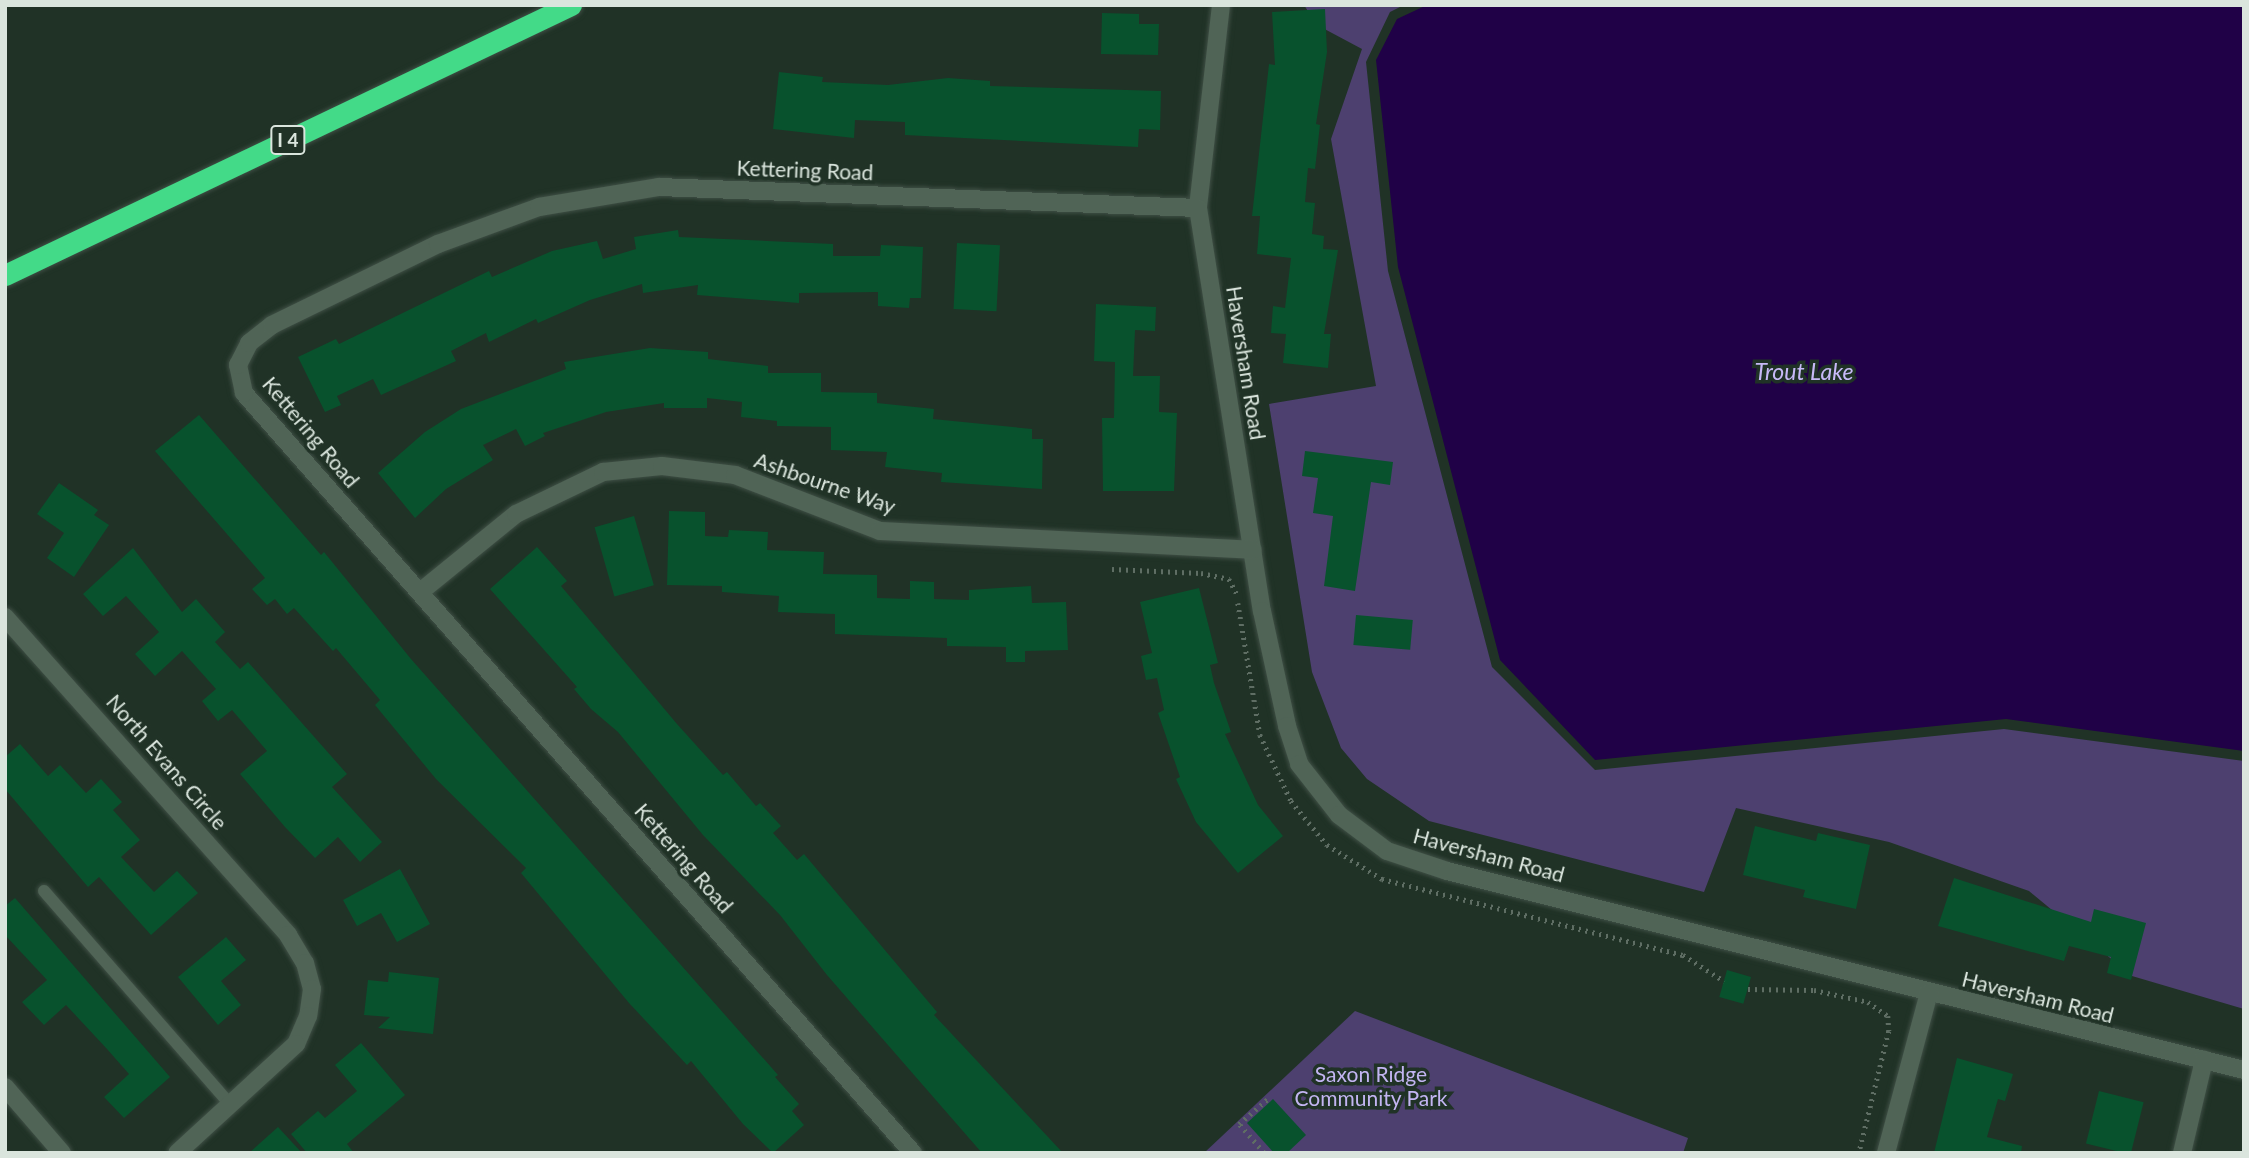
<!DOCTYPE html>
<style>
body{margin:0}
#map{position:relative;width:2249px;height:1158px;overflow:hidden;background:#203226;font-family:Lato,sans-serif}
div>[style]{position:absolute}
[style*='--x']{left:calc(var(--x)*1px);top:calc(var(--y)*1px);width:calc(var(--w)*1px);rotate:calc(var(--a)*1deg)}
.green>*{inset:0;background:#4d406f}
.water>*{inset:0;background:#200147}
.building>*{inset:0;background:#08522d;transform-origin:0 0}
.path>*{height:4.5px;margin-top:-2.25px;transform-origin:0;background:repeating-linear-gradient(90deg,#5f6e64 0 2px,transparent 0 7px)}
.roads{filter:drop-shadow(0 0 2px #3f4f45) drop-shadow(0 0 2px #3f4f45)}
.service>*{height:12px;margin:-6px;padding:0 6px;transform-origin:6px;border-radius:6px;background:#506456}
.minor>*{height:18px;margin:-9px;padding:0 9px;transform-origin:9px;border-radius:9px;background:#506456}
.motorway>*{height:21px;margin:-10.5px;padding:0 10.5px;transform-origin:10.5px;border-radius:10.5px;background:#43da88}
span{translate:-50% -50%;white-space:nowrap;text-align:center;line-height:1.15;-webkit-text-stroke:7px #203226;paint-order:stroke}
.shield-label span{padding:2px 5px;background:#203226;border:2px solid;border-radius:5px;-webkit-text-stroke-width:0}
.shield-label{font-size:19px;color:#dae5dd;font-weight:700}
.street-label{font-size:21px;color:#dae5dd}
.park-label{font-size:21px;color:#c3b5f2}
.water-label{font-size:23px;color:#c7b9f7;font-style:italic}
.frame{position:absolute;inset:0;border:7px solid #dae5dd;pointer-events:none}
</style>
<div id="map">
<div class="green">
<div style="clip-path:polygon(1304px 5px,1404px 5px,1390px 12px,1366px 62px,1388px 271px,1492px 667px,1595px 770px,2004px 729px,2244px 761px,2244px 1009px,2132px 976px,2029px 891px,1889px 842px,1736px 808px,1704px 892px,1429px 821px,1367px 779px,1341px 748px,1312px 672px,1269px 404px,1376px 386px,1331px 139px,1362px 49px,1317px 25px)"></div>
<div style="clip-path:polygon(1355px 1011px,1688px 1138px,1683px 1153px,1204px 1153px)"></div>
</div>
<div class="water">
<div style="clip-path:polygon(1427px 5px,2244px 5px,2244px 751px,2006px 719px,1595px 760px,1500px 660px,1398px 267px,1376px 60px,1397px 19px)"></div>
</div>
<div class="building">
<div style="clip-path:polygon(1325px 9px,1327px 52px,1316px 124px,1320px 125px,1315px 169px,1308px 168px,1305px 202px,1315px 203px,1312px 234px,1324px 236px,1323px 249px,1338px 250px,1324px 334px,1331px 334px,1328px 368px,1283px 363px,1286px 334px,1271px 333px,1273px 306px,1285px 308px,1291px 258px,1257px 254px,1260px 216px,1252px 216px,1269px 64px,1275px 65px,1272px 12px)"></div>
<div style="clip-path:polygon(1102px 13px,1139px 14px,1139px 24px,1159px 24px,1158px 55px,1101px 54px)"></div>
<div style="clip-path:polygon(779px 72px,823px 77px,822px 82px,888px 85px,948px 78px,990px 81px,990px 86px,1161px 91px,1160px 130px,1139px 129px,1138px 147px,905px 135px,905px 122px,855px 120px,854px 138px,773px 129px)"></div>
<div style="clip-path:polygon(678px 230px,679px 237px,833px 244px,833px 256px,880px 256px,881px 245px,923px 247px,921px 298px,910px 298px,909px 308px,878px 306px,878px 292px,799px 293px,799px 303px,697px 295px,698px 285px,643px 293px,642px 284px,590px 300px,538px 323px,536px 319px,489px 342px,486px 333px,451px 351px,456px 361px,381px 395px,373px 379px,337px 396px,341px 405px,325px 412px,298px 357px,336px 339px,339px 344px,489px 271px,492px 277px,552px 251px,597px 241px,603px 259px,636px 249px,634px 237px)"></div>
<div style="left:957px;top:243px;width:43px;height:66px;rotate:3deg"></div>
<div style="clip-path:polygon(1096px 304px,1156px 307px,1155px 331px,1135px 330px,1133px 376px,1160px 376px,1159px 412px,1177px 413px,1174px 491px,1103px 491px,1102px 418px,1114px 418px,1115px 362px,1094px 361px)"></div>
<div style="clip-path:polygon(650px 348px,708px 352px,708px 359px,768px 366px,768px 373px,821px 373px,821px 392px,877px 393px,877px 403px,934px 409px,933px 419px,1032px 429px,1032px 439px,1043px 439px,1042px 489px,941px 482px,942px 473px,885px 467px,887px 452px,831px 450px,831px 427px,777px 426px,777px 421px,741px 417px,742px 402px,707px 398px,707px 408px,664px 408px,664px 403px,606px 412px,543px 433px,545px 436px,525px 446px,516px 429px,483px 445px,493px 460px,446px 489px,415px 518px,378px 473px,425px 432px,461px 409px,566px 369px,564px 362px)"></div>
<div style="clip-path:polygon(199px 415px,321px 555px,324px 552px,411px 659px,778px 1075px,775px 1077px,799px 1104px,792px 1111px,804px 1125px,773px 1153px,743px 1124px,691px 1061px,687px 1065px,629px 1003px,521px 873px,526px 868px,436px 779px,375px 705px,380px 700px,336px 648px,333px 651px,294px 608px,287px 614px,275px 599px,267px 605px,252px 589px,265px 578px,155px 451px)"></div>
<div style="clip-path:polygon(1305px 451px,1393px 462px,1390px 485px,1371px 482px,1355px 591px,1324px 586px,1333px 516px,1313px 513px,1318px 478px,1302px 476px)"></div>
<div style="clip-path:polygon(59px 483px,98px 510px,94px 515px,109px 525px,74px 577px,47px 558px,64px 533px,37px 514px)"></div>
<div style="clip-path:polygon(669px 511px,705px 512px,705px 536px,728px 537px,729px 530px,768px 532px,767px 550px,824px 552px,823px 574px,877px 575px,877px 598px,910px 599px,910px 581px,934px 582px,934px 599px,969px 600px,969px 590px,1031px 586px,1032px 603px,1066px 602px,1068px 650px,1025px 651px,1025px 662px,1006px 662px,1006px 647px,947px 646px,947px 638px,835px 634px,835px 614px,778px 612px,779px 596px,722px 592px,722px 586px,667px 585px)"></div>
<div style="left:634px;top:516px;width:72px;height:41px;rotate:74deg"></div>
<div style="clip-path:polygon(537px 547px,567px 581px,561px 586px,677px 724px,723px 775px,727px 772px,756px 806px,760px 803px,781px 826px,773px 833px,797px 860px,804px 854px,937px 1012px,934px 1015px,1063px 1153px,982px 1153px,827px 975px,780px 915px,703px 835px,618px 732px,591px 709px,574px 689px,577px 687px,490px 589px)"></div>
<div style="clip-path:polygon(133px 548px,182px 612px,196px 599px,225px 632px,215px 642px,240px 669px,248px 662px,347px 774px,332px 787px,382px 842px,360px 862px,338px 837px,315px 858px,285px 827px,240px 774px,267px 751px,232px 710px,218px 721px,202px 701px,216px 689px,182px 651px,155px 676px,135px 654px,159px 632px,126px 596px,103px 616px,83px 594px)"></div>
<div style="clip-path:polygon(1199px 588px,1218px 663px,1210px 665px,1214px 683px,1231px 732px,1225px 734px,1258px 805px,1283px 836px,1238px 873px,1196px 822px,1176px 779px,1180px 777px,1158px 713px,1164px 710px,1157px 678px,1146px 680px,1141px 656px,1152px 653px,1140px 602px)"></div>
<div style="left:1356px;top:615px;width:57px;height:30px;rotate:5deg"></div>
<div style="clip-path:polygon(20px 744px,48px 776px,60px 765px,86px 793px,101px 779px,122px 802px,113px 810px,140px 840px,121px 857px,154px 892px,177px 871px,198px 893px,151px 935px,99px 877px,88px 887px,5px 789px,5px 757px)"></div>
<div style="clip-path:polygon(1755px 826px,1816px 841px,1818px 833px,1870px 845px,1856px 909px,1803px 897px,1805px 890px,1743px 875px)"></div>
<div style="clip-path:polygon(400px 869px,430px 924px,397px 942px,381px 913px,357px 926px,343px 900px)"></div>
<div style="clip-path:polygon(1954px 878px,2091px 922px,2094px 909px,2146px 923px,2131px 980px,2107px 973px,2111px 957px,2069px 946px,2064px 961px,1938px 926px)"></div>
<div style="clip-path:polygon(15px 898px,170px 1077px,124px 1118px,104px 1097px,129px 1074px,107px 1049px,66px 1005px,44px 1025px,22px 1002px,47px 980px,5px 935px,5px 906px)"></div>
<div style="clip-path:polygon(226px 937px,246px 960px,221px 981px,241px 1005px,218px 1025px,178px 977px)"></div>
<div style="left:1727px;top:970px;width:25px;height:28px;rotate:16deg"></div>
<div style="clip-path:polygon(389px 972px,439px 978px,433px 1034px,378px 1028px,390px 1017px,364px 1015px,368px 980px,388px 982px)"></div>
<div style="clip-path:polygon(361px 1043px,405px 1095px,347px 1144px,354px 1153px,307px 1153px,291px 1134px,318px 1111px,325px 1118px,357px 1091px,335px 1065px)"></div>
<div style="clip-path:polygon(1957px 1058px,2013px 1074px,2005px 1101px,1998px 1099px,1987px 1137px,2022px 1146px,2021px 1153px,1934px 1153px)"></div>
<div style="left:2099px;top:1091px;width:46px;height:54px;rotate:14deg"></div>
<div style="clip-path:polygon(1273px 1099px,1306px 1135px,1287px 1153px,1274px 1153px,1247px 1123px)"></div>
<div style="clip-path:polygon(278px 1127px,302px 1153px,249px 1153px)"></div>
</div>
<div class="path">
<div style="--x:1112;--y:569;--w:89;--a:2.6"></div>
<div style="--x:1201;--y:573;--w:29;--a:12"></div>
<div style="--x:1229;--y:579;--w:17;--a:62"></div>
<div style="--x:1238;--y:603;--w:134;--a:80.5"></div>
<div style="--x:1260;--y:735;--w:73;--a:64.8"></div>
<div style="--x:1291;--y:801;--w:57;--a:50.7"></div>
<div style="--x:1327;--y:845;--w:65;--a:31.7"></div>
<div style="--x:1382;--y:879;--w:310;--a:14.2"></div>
<div style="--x:1683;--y:955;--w:49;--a:32.4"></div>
<div style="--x:1748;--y:989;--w:66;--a:0.9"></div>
<div style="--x:1814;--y:990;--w:55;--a:12.5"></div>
<div style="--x:1868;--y:1002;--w:24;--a:35"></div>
<div style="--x:1888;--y:1016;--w:15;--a:86"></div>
<div style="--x:1889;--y:1031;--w:126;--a:103.8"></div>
<div style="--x:1264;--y:1153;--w:38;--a:-131"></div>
<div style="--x:1239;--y:1124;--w:40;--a:-41"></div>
</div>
<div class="roads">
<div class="service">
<div style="--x:44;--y:891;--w:283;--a:48.9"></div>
</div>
<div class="minor">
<div style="--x:1221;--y:5;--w:204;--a:96.5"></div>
<div style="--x:1198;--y:208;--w:408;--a:81"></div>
<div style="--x:1262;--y:611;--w:118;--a:77.7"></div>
<div style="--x:1287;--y:726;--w:40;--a:72"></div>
<div style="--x:1299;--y:764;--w:65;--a:51.9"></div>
<div style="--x:1339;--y:815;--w:60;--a:36.9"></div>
<div style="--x:1387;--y:851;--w:63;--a:18.4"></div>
<div style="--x:1447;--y:871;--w:821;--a:14.02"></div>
<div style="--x:420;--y:592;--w:124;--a:-39.1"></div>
<div style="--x:516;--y:514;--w:97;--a:-25.8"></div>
<div style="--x:603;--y:472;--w:59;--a:-5.8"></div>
<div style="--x:662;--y:466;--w:74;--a:7"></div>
<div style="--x:735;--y:475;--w:155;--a:21.1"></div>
<div style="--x:880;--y:531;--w:373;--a:2.9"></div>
<div style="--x:5;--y:617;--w:426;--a:48.3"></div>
<div style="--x:288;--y:935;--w:33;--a:59"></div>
<div style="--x:305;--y:963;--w:27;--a:75"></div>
<div style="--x:312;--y:989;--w:27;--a:98"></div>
<div style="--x:308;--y:1016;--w:30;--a:113"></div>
<div style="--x:296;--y:1044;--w:161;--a:137.5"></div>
<div style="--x:5;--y:1087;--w:87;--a:49.2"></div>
<div style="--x:913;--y:1153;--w:1013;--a:-131.36"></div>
<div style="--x:244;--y:393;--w:29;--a:-102"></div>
<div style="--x:238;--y:365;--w:25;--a:-63"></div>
<div style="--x:249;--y:343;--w:29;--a:-38"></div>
<div style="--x:272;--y:325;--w:185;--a:-26"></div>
<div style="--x:438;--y:244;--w:108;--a:-20.1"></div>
<div style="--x:539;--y:207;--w:122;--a:-9.5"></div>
<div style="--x:659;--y:187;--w:539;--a:2.23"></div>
<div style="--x:1886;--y:1153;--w:166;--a:-75"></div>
<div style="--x:2182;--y:1153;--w:96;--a:-76.7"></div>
</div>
<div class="motorway">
<div style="--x:5;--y:275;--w:627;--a:-25.5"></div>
</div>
</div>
<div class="shield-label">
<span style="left:288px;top:140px">I 4</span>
</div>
<div class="street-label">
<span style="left:805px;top:170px;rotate:2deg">Kettering Road</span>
<span style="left:1246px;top:363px;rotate:81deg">Haversham Road</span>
<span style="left:311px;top:432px;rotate:50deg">Kettering Road</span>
<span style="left:825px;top:483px;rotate:19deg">Ashbourne Way</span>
<span style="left:167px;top:762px;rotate:49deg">North Evans Circle</span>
<span style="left:1489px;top:855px;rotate:15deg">Haversham Road</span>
<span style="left:684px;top:858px;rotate:49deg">Kettering Road</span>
<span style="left:2038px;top:997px;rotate:14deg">Haversham Road</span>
</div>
<div class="park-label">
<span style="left:1371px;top:1086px">Saxon Ridge<br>Community Park</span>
</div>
<div class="water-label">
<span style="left:1804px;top:371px">Trout Lake</span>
</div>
<div class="frame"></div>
</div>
